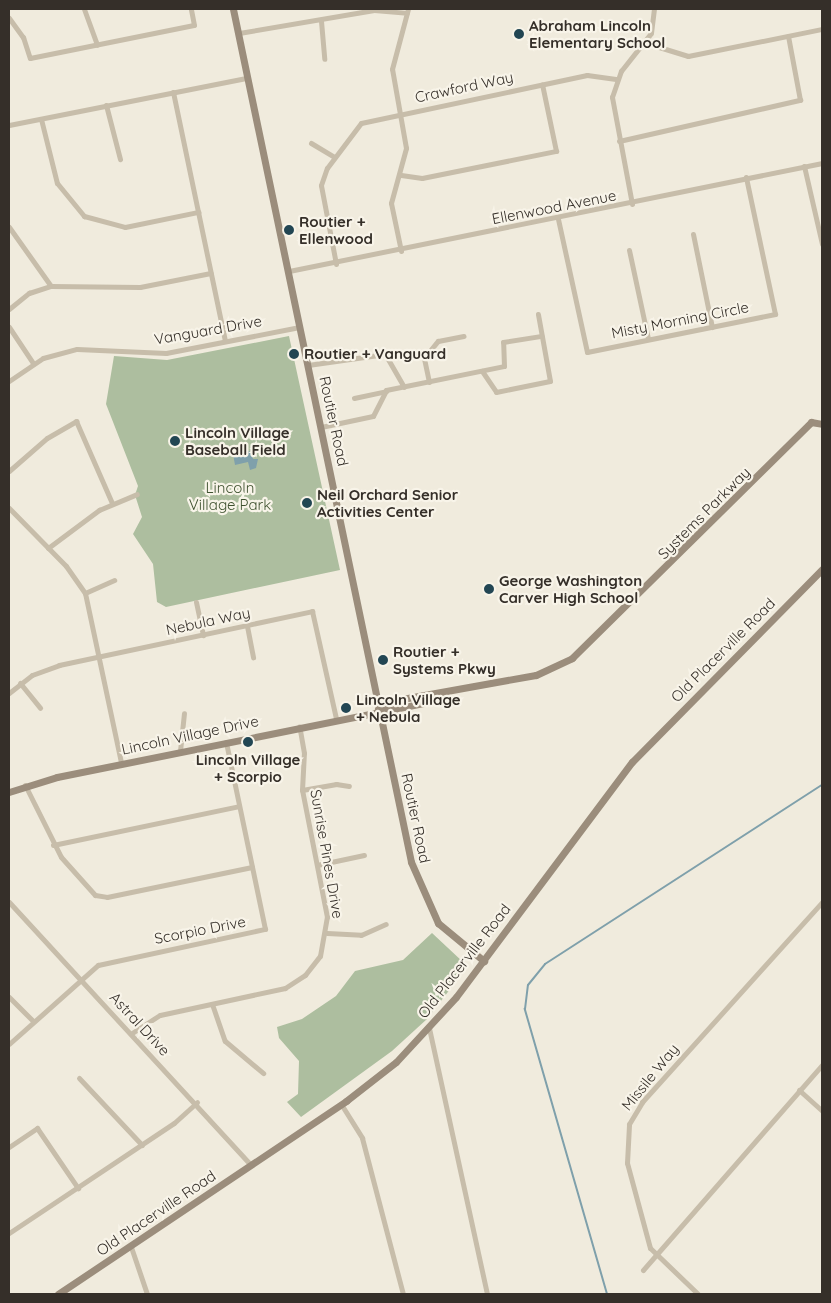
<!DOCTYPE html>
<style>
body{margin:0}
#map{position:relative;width:831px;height:1303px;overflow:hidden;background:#f0ebdd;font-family:Quicksand,sans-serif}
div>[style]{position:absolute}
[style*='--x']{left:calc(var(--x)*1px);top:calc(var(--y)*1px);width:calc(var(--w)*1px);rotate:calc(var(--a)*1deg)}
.green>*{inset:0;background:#adbe9f}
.water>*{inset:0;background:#7fa0ab}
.stream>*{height:2px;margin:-1px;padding:0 1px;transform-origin:1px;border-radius:1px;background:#7fa0ab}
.street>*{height:5px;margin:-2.5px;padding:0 2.5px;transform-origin:2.5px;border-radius:2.5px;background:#c7bdaa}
.secondary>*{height:7px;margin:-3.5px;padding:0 3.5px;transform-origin:3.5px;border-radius:3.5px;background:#9b8d7c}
.dots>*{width:14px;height:14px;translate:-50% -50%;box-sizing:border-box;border:2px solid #f8f4e9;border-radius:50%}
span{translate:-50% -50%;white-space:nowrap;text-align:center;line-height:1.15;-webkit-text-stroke:4.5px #f8f4e9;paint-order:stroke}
.poi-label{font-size:15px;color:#352f29;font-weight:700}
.left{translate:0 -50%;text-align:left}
.street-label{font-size:15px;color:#352f29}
.park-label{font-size:15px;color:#3e512f}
.frame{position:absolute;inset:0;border:10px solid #352f29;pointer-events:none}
</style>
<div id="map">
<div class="green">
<div style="clip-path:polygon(289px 336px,340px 570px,166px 607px,157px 602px,153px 564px,133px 534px,142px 517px,135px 495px,138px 486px,106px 404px,114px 356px,167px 360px)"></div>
<div style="clip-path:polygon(432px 933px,463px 962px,461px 975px,427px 1019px,392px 1051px,301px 1117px,287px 1102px,298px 1094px,299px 1061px,279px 1038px,277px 1027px,302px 1019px,336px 996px,355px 971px,403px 960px)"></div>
</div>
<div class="water">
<div style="clip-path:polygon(251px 451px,253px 459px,258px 459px,256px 468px,250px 470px,248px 462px,235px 465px,233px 454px)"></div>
</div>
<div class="stream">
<div style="--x:607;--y:1294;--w:297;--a:-106.1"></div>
<div style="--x:525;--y:1009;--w:24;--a:-83"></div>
<div style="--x:528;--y:985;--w:27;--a:-51"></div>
<div style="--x:545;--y:964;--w:330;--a:-32.9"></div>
</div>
<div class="street">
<div style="--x:84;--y:9;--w:38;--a:70"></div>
<div style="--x:9;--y:18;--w:24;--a:54"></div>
<div style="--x:23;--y:37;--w:22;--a:72"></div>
<div style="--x:30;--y:58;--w:167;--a:-11.4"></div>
<div style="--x:194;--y:25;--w:16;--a:-101"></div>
<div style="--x:321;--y:21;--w:38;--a:85"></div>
<div style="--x:239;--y:33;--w:137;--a:-9.7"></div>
<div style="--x:374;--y:10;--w:33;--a:5"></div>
<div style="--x:646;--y:43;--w:44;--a:17.2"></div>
<div style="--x:688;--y:56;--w:137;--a:-11.4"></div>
<div style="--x:173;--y:92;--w:254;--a:78.2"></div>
<div style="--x:106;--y:105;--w:56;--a:75.5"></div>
<div style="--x:41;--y:119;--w:66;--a:76"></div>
<div style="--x:57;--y:183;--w:43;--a:50.7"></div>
<div style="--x:84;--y:216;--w:42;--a:15"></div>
<div style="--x:125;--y:227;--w:75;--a:-11.6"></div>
<div style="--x:9;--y:125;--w:243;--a:-11.2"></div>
<div style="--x:619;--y:141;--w:186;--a:-12.8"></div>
<div style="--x:800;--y:100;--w:65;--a:-100.6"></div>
<div style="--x:311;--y:143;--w:27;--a:31"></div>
<div style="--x:804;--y:166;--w:80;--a:77"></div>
<div style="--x:401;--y:175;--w:21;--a:8"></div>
<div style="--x:422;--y:178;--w:137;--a:-11.4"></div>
<div style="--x:556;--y:151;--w:68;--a:-101.8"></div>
<div style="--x:632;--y:204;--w:109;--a:-100.6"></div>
<div style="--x:612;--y:97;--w:28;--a:-71"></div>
<div style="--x:621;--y:71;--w:48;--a:-51.7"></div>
<div style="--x:651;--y:33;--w:24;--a:-83"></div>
<div style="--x:558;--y:219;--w:136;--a:77.7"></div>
<div style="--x:587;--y:352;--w:192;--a:-11.4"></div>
<div style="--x:775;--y:314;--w:140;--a:-102"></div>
<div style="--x:9;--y:227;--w:72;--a:54.6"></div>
<div style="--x:693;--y:234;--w:95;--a:78.5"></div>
<div style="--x:629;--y:250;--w:91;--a:77.9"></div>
<div style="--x:401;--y:251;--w:49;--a:-101.8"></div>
<div style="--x:391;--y:203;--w:57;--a:-74.7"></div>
<div style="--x:406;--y:148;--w:80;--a:-100"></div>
<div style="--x:392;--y:69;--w:62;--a:-75.1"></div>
<div style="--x:336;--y:264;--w:80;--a:-100.8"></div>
<div style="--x:321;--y:185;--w:18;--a:-71"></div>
<div style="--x:327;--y:168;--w:56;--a:-52.9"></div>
<div style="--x:361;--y:123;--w:231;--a:-12"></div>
<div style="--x:587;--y:75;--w:29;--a:8"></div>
<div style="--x:289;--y:271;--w:544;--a:-11.45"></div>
<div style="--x:9;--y:309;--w:26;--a:-39"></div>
<div style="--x:29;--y:293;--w:23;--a:-18"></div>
<div style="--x:51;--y:286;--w:89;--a:0.6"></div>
<div style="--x:140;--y:287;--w:72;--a:-11.2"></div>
<div style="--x:9;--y:327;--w:43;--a:56.3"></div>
<div style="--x:308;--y:365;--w:78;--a:-8.1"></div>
<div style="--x:385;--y:354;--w:38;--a:60"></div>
<div style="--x:482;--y:371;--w:25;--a:56"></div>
<div style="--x:496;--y:392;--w:55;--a:-11.5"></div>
<div style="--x:550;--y:381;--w:68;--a:-100.2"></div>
<div style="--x:9;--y:381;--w:41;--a:-34.1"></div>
<div style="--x:43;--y:358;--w:35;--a:-15"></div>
<div style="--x:77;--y:349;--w:89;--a:2.6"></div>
<div style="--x:166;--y:353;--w:136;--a:-11"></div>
<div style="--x:429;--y:382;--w:25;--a:-102"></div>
<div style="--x:424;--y:358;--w:22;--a:-51"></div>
<div style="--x:438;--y:341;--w:26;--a:-11"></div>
<div style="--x:354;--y:398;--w:33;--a:-12"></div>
<div style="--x:321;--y:427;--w:53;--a:-11.9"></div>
<div style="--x:373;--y:416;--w:29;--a:-63"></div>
<div style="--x:386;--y:390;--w:120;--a:-11.5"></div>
<div style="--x:504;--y:366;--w:24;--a:-92"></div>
<div style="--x:503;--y:342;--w:39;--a:-9"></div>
<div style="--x:9;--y:471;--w:50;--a:-41"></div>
<div style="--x:47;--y:438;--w:34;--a:-30"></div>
<div style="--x:76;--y:421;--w:90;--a:66.3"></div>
<div style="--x:9;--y:508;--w:81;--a:45.5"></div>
<div style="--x:66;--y:566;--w:33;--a:55"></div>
<div style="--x:85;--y:593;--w:174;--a:78"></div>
<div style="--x:48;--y:548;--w:64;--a:-36.7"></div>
<div style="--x:99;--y:510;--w:41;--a:-22.8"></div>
<div style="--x:85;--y:593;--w:32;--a:-24"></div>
<div style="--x:196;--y:602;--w:34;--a:78"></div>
<div style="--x:247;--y:626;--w:32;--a:79"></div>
<div style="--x:20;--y:683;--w:32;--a:51"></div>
<div style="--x:9;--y:693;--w:29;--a:-38"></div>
<div style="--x:32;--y:675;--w:29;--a:-20"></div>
<div style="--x:59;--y:665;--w:259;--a:-12"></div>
<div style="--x:312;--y:611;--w:110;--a:77.4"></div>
<div style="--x:180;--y:751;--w:38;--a:-84"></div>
<div style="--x:25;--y:785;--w:80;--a:63.4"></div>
<div style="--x:61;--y:857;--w:51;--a:48.2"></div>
<div style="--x:95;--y:895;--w:12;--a:9"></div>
<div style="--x:107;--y:897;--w:148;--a:-11.7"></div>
<div style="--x:302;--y:790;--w:35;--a:-10"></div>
<div style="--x:336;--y:784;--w:13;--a:9"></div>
<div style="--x:53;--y:845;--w:190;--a:-11.8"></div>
<div style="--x:317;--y:865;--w:48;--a:-12"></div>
<div style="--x:9;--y:902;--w:357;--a:47.4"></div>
<div style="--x:327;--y:933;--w:34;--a:3"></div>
<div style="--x:361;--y:935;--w:27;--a:-24"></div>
<div style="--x:9;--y:997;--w:34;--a:45"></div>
<div style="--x:212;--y:1004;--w:39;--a:71"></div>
<div style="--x:225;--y:1041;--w:50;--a:40.1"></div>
<div style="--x:429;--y:1028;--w:272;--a:77.7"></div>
<div style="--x:132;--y:1033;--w:33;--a:-33"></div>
<div style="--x:160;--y:1015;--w:128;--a:-12.2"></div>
<div style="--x:285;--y:988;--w:24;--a:-33"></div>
<div style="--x:305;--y:975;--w:24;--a:-52"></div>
<div style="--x:320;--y:956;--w:40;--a:-80"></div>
<div style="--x:327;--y:917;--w:129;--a:-101.1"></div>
<div style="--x:302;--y:790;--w:37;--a:-87"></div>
<div style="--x:304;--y:753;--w:27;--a:-100"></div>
<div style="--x:9;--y:1044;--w:119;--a:-41.6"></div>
<div style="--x:98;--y:965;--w:171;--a:-12.2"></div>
<div style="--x:265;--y:929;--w:191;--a:-101.8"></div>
<div style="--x:79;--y:1078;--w:92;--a:46.8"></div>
<div style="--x:799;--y:1090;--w:31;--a:42"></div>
<div style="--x:341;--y:1104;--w:40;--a:58"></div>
<div style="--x:362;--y:1138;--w:161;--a:75.3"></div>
<div style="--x:9;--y:1147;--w:34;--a:-34"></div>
<div style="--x:37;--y:1128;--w:73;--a:55.7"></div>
<div style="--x:9;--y:1233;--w:198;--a:-33.7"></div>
<div style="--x:174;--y:1123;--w:31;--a:-42"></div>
<div style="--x:131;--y:1247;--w:50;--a:71.2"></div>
<div style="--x:643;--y:1270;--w:272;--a:-48.9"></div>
<div style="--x:698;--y:1294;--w:66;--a:-136.2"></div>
<div style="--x:650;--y:1248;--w:88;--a:-105.1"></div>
<div style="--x:627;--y:1163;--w:39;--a:-87"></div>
<div style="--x:629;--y:1124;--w:26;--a:-59"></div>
<div style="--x:642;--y:1102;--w:269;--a:-48"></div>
</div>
<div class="secondary">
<div style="--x:233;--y:9;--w:871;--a:78.21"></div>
<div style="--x:411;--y:862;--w:67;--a:66.1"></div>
<div style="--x:438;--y:923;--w:60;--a:39.6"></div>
<div style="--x:378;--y:709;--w:15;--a:-32"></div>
<div style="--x:391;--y:701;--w:147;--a:-10.2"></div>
<div style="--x:536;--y:675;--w:40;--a:-25"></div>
<div style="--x:572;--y:658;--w:336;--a:-44.6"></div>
<div style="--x:811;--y:422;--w:11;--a:10"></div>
<div style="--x:9;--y:792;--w:50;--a:-17.4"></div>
<div style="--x:57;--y:777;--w:385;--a:-11.4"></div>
<div style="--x:434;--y:701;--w:10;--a:-45"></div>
<div style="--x:58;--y:1294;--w:347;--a:-33.8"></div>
<div style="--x:346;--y:1101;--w:63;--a:-38"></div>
<div style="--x:396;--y:1062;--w:88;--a:-47.3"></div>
<div style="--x:456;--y:997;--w:294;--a:-53.2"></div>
<div style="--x:632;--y:762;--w:271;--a:-45.4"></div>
</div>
<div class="dots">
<div style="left:519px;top:34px;background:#224653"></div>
<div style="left:289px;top:230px;background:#224653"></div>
<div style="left:294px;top:354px;background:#224653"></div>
<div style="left:175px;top:441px;background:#224653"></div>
<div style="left:307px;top:503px;background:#224653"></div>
<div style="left:489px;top:589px;background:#224653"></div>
<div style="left:383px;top:660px;background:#224653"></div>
<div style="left:346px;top:708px;background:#224653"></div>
<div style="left:248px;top:742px;background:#224653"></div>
</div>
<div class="poi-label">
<span class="left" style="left:529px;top:34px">Abraham Lincoln<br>Elementary School</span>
<span class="left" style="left:299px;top:230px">Routier +<br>Ellenwood</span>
<span class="left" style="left:304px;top:354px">Routier + Vanguard</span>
<span class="left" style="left:185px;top:441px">Lincoln Village<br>Baseball Field</span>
<span class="left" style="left:317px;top:503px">Neil Orchard Senior<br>Activities Center</span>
<span class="left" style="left:499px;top:589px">George Washington<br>Carver High School</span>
<span class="left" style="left:393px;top:660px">Routier +<br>Systems Pkwy</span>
<span class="left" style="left:356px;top:708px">Lincoln Village<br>+ Nebula</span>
<span style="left:248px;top:768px">Lincoln Village<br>+ Scorpio</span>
</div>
<div class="street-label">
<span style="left:464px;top:87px;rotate:-12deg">Crawford Way</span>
<span style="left:554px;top:207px;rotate:-11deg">Ellenwood Avenue</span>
<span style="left:680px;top:320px;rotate:-11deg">Misty Morning Circle</span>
<span style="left:208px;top:330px;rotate:-10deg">Vanguard Drive</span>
<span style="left:334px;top:421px;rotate:78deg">Routier Road</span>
<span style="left:704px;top:513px;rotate:-45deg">Systems Parkway</span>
<span style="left:208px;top:621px;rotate:-12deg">Nebula Way</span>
<span style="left:723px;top:650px;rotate:-45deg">Old Placerville Road</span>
<span style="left:190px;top:735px;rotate:-12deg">Lincoln Village Drive</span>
<span style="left:416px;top:818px;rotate:78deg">Routier Road</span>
<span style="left:327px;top:854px;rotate:80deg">Sunrise Pines Drive</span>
<span style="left:200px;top:930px;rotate:-11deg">Scorpio Drive</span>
<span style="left:464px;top:961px;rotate:-52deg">Old Placerville Road</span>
<span style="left:140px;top:1024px;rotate:47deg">Astral Drive</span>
<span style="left:650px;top:1077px;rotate:-51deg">Missile Way</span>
<span style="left:156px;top:1213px;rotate:-34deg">Old Placerville Road</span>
</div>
<div class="park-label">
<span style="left:230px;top:496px">Lincoln<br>Village Park</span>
</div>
<div class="frame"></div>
</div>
